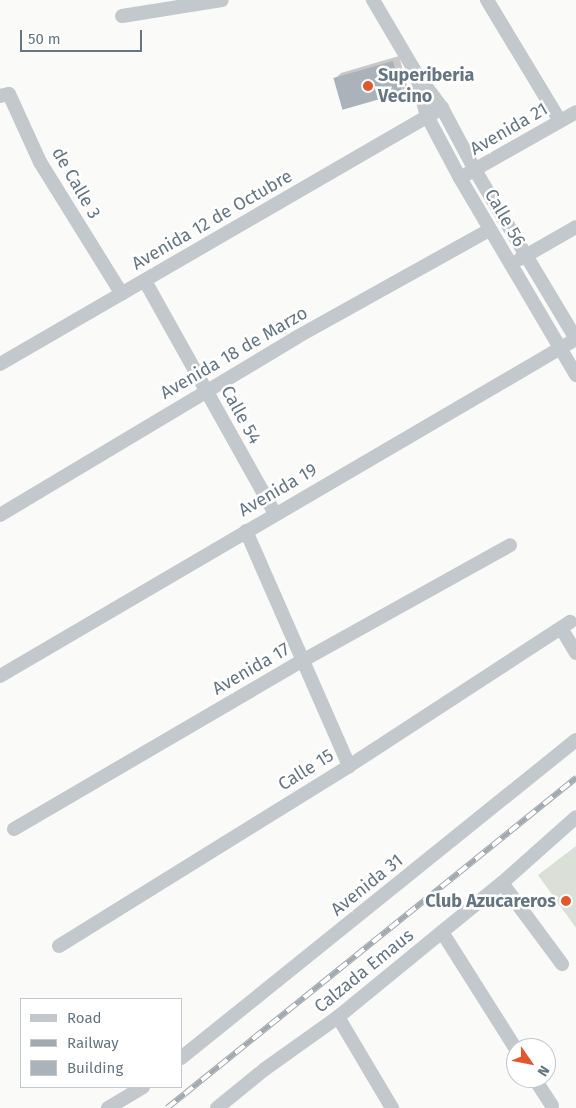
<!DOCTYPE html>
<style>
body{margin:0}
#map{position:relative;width:576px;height:1108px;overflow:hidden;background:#fafaf8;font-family:"Fira Sans",sans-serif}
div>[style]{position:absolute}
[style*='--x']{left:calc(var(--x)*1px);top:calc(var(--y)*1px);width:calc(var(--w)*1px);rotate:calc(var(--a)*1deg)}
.green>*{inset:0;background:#dadfd7}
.shadow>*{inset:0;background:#0003}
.building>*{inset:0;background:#aab3b9;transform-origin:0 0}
.minor>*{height:14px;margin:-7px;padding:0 7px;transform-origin:7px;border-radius:7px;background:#c3c8cc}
.rail>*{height:5.5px;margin-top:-2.75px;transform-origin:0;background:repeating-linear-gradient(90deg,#fff 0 11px,#a2aab0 0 22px);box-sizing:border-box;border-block:1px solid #a2aab0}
.dots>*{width:14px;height:14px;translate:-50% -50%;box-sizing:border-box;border:2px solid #fff;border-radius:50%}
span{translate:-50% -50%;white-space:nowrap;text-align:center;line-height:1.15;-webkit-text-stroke:5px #fff;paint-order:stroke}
.poi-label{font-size:18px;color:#657683;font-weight:700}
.left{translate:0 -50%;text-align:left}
.right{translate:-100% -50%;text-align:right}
.street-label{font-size:18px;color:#657683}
.legend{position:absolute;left:20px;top:998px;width:162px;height:90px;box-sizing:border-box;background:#fff;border:1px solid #c1c8cd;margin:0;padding:6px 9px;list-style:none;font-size:15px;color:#657683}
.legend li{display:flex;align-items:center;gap:10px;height:25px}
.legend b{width:25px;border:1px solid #c1c8cd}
.north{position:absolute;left:506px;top:1038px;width:50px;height:50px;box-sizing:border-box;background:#fff;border:1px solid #c1c8cd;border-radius:50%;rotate:123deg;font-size:14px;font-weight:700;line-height:20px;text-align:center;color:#657683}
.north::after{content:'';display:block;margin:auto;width:18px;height:22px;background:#e4572e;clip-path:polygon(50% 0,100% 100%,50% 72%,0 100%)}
.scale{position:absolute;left:20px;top:30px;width:122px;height:22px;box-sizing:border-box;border:2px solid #657683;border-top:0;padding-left:6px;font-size:15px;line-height:18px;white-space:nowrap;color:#657683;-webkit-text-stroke:4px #fff;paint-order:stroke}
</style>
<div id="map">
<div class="green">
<div style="clip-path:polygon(576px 846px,576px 928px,538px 875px)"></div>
</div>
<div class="shadow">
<div style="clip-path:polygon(399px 56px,407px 86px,402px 92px,335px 79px,341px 73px)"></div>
</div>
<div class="building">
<div style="left:393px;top:61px;width:33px;height:62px;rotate:74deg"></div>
</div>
<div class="minor">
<div style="--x:487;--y:0;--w:141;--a:58.9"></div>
<div style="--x:122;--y:16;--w:101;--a:-9.1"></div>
<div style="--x:418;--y:81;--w:36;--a:76"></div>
<div style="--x:427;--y:116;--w:70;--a:62"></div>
<div style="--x:460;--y:178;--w:229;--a:59.5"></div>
<div style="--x:0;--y:96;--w:9;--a:-13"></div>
<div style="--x:9;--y:94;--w:75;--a:65.5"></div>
<div style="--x:40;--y:162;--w:155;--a:58.2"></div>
<div style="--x:467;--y:174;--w:125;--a:-29.6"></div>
<div style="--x:520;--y:259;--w:64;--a:-29.7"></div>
<div style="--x:145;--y:281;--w:267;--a:60.8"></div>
<div style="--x:0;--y:364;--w:511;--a:-30.08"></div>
<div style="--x:0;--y:515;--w:346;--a:-30.9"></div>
<div style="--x:297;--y:337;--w:220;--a:-29.1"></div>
<div style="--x:246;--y:531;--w:257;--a:66.3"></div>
<div style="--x:561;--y:628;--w:29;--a:59"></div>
<div style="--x:0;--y:676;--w:667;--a:-30.33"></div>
<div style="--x:576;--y:339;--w:197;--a:-120.9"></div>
<div style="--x:475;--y:170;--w:70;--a:-118"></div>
<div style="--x:442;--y:108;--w:44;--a:-126.6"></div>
<div style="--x:416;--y:73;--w:85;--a:-120.5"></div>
<div style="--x:14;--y:829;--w:333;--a:-30.3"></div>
<div style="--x:302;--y:661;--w:238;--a:-29.1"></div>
<div style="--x:502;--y:883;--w:101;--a:53.5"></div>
<div style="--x:442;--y:932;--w:138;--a:57.7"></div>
<div style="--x:59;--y:946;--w:341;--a:-31.8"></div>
<div style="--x:349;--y:766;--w:264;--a:-33.1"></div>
<div style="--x:338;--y:1017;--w:106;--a:59.3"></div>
<div style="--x:181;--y:1058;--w:507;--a:-38.84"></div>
<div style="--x:534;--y:1078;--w:33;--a:57"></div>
<div style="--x:108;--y:1108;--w:41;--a:-31"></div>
<div style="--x:217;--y:1108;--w:62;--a:-39.1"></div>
<div style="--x:265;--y:1069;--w:90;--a:-35.5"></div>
<div style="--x:338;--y:1017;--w:212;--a:-39.3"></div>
<div style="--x:502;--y:883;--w:99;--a:-41.7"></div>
</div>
<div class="rail">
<div style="--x:167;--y:1108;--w:526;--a:-38.9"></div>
</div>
<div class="dots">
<div style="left:368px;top:86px;background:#e4572e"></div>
<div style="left:566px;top:901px;background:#e4572e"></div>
</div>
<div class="poi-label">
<span class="left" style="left:378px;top:86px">Superiberia<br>Vecino</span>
<span class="right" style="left:556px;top:901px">Club Azucareros</span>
</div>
<div class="street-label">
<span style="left:509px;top:129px;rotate:-30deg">Avenida 21</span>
<span style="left:76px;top:183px;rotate:60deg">de Calle 3</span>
<span style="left:505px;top:218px;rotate:60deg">Calle 56</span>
<span style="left:212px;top:220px;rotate:-30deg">Avenida 12 de Octubre</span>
<span style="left:234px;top:353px;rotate:-30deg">Avenida 18 de Marzo</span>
<span style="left:241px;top:415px;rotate:61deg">Calle 54</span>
<span style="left:278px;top:490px;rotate:-30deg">Avenida 19</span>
<span style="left:251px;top:669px;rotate:-30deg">Avenida 17</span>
<span style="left:306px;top:770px;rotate:-32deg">Calle 15</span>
<span style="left:367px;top:885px;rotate:-39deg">Avenida 31</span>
<span style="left:364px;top:971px;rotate:-39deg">Calzada Emaus</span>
</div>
<ul class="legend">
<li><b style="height:6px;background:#c3c8cc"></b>Road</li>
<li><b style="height:6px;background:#a2aab0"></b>Railway</li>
<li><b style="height:14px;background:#aab3b9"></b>Building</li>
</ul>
<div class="north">N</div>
<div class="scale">50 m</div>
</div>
